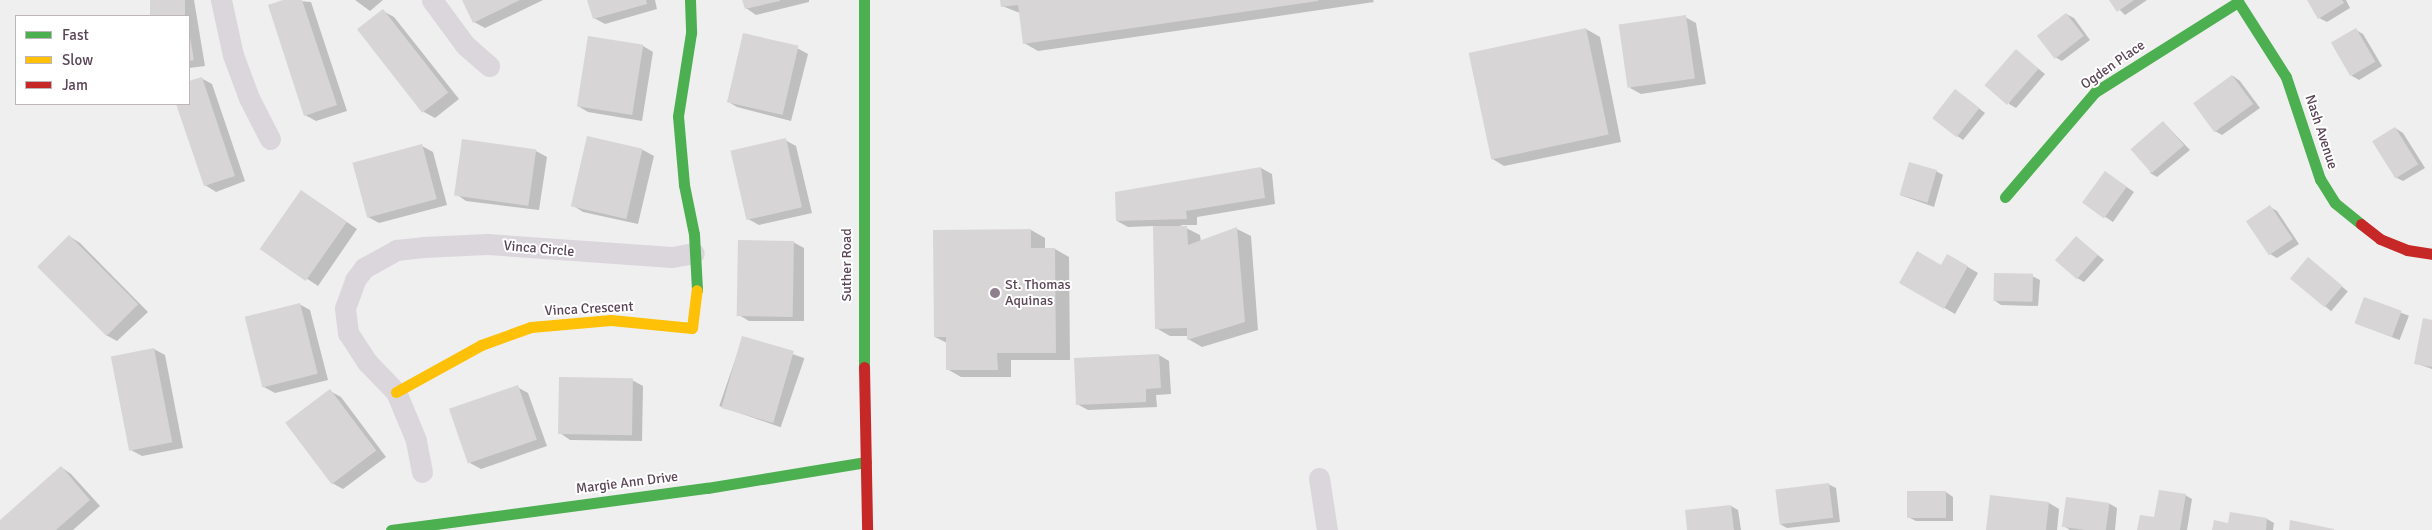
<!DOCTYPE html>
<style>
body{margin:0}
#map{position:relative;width:2432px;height:530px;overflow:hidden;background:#efefef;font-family:Signika,sans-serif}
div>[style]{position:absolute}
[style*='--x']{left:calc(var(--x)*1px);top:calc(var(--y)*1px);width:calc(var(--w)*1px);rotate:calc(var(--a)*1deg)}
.shadow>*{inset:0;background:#0003;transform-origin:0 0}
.building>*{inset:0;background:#d7d5d6;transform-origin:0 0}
.street>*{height:21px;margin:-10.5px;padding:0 10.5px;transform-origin:10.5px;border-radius:10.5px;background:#dbd6db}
.fast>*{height:11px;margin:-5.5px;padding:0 5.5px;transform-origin:5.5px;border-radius:5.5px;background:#4caf50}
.slow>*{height:11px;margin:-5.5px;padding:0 5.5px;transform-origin:5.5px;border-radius:5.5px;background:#ffc107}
.jam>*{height:11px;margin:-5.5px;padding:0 5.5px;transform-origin:5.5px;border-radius:5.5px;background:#c62828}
.dots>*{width:14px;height:14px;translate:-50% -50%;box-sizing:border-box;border:2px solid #fff;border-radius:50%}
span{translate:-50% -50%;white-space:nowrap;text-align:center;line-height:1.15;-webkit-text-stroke:4px #fff;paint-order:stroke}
.street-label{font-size:14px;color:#5b4656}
.poi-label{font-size:14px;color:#5b4656}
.left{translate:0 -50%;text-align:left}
.legend{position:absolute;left:15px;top:15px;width:175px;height:90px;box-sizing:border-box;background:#fff;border:1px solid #bdb5bb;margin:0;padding:6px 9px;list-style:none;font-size:15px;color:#5b4656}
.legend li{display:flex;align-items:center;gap:10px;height:25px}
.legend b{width:25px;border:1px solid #bdb5bb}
</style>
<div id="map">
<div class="shadow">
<div style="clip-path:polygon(151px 0,194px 0,205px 66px,189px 68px,189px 16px,154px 16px)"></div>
<div style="clip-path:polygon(287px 0,311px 2px,347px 111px,316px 121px,305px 115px)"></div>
<div style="clip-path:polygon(355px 0,383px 0,370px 11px)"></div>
<div style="clip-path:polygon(464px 0,543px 0,485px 28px,474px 22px)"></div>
<div style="clip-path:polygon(589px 0,655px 0,657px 9px,605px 24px,594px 18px)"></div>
<div style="clip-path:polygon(744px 0,809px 0,809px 2px,756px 15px,746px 8px)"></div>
<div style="clip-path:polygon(1002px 0,1373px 0,1374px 2px,1038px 51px,1024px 43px,1020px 13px,1002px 6px)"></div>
<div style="clip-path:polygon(2110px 0,2147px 0,2125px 15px)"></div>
<div style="clip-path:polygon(2308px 0,2346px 0,2350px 8px,2327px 22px,2319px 18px)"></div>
<div style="clip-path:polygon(383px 11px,394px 17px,459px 99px,435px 118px,424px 112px)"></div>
<div style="clip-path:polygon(2066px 14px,2074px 18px,2090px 40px,2062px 61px,2055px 57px)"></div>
<div style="clip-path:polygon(1685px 17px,1696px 23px,1706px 84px,1641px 94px,1630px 88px)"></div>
<div style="clip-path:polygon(1586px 29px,1600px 37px,1621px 142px,1504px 166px,1491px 158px)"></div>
<div style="clip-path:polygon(2356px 30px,2363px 34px,2382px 66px,2359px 80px,2352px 76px)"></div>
<div style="clip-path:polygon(643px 46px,653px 52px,642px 121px,588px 112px,578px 106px)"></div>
<div style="clip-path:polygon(797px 48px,808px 54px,791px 121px,737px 107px,727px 101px)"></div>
<div style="clip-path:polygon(2016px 51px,2045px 74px,2016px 108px,2009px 104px)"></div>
<div style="clip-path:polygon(2233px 76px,2240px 81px,2260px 108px,2222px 135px,2215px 131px)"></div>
<div style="clip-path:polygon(201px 78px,212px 84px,245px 181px,216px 192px,205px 185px,177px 104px,189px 104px,189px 82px)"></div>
<div style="clip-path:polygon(1962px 95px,1985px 113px,1963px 140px,1956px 135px)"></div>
<div style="clip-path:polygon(2164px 123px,2190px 150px,2157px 177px,2150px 173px)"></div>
<div style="clip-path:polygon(2395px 128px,2403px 133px,2425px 168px,2403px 181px,2395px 177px)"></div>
<div style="clip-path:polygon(588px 137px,643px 150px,654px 156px,638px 224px,583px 212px,572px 205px)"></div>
<div style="clip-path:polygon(463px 140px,536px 151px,547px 157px,539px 210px,466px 201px,456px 194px)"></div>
<div style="clip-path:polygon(785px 140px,796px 146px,812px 213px,759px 225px,748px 219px)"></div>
<div style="clip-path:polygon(422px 146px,433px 152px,447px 205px,379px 223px,368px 217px)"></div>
<div style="clip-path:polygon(1261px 168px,1272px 174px,1275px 204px,1197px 217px,1197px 225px,1180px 225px,1200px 235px,1201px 242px,1237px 229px,1251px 236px,1258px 330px,1202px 347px,1188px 339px,1188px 336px,1170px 336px,1156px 328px,1154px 226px,1128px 227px,1117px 221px,1116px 193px)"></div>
<div style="clip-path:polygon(1936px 171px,1943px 175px,1934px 207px,1900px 195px)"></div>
<div style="clip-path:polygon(2112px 177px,2134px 192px,2113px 222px,2084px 203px)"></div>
<div style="clip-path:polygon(312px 198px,357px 229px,318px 286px,262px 249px)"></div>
<div style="clip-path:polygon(2270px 207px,2277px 211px,2299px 244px,2277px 258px,2270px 254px)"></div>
<div style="clip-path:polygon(1031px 230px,1045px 238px,1045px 249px,1055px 249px,1069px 257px,1070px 360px,1011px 360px,1011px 377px,961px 377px,947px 369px,947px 343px,935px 337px,934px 231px)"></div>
<div style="clip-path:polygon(69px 236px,80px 243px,148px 312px,117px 341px,106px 335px)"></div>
<div style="clip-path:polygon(2077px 238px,2104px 260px,2084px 282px,2077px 278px)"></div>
<div style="clip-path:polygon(793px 242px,804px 248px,804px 321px,749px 321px,739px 315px)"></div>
<div style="clip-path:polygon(1948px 255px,1978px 273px,1955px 314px,1900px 282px,1941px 266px)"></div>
<div style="left:2308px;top:258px;width:52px;height:26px;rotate:40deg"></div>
<div style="clip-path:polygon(2032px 276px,2040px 280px,2038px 306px,2001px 305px,1994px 300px)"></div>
<div style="left:2365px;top:299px;width:47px;height:26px;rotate:21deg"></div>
<div style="clip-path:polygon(299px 304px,310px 310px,328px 380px,275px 393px,264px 387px)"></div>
<div style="clip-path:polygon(2432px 321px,2432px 369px,2415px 363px)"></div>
<div style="left:743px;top:337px;width:65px;height:73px;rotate:19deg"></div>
<div style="clip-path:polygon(154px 349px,165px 355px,183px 448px,142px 456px,131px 450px)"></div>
<div style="clip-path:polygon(1159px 355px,1169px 361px,1171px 394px,1156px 395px,1157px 407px,1088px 410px,1077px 404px)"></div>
<div style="clip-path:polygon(632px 380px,643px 386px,642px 441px,570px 440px,560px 433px)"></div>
<div style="clip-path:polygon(517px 387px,528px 393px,547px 446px,481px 469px,470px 463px)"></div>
<div style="clip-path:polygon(330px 391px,341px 397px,386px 457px,343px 489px,332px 483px,287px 423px)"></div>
<div style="clip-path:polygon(61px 467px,71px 474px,100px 506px,73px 530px,0 530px,0 521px)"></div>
<div style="clip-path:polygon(1828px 484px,1836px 488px,1840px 522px,1787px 528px,1780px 524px)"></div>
<div style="clip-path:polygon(1946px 492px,1953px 497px,1953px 521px,1916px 521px,1908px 517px)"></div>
<div style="clip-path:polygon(2185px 495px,2192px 499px,2187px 530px,2139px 530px)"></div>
<div style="clip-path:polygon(2067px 499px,2110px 504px,2117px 508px,2115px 530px,2070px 530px,2064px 526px)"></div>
<div style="clip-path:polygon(2049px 503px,2059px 509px,2057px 530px,1987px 530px)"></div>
<div style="clip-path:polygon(1731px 506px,1738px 510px,1741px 530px,1688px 530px)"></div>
<div style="clip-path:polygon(2231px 513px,2267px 519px,2274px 523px,2273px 530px,2214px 530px,2229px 524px)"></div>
</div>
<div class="building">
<div style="left:150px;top:0;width:35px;height:16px"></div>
<div style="clip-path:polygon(283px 0,302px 0,337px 105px,304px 116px,268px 5px)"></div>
<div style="clip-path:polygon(462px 0,520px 0,473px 23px)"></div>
<div style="clip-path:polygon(587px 0,646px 0,647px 4px,593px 19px)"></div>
<div style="clip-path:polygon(742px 0,780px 0,780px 1px,745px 9px)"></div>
<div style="clip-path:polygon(1000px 0,1318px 0,1318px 1px,1023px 44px,1018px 5px,1001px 7px)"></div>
<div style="clip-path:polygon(2109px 0,2134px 0,2117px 12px)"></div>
<div style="clip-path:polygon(2307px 0,2342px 0,2344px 3px,2318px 19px)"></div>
<div style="left:383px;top:9px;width:106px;height:33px;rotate:52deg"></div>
<div style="left:2066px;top:13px;width:29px;height:37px;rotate:52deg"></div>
<div style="left:1686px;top:15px;width:64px;height:68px;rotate:82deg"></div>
<div style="left:1586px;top:28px;width:109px;height:120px;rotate:78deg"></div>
<div style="left:2356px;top:28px;width:39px;height:29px;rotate:60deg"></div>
<div style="clip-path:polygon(189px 31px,194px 60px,189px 61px)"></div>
<div style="left:743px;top:33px;width:57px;height:71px;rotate:13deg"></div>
<div style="left:588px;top:36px;width:56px;height:71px;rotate:9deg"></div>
<div style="left:2016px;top:49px;width:30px;height:48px;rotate:41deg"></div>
<div style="left:2232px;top:75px;width:36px;height:48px;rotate:54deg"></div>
<div style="clip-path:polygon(202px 77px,235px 176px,204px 186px,176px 104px,189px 104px,189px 81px)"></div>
<div style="left:1955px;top:89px;width:31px;height:37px;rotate:38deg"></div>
<div style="left:2163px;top:121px;width:32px;height:43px;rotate:49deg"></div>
<div style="left:2395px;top:127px;width:44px;height:27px;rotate:58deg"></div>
<div style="left:587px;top:136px;width:57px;height:72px;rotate:13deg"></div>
<div style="left:786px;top:138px;width:71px;height:57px;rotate:77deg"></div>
<div style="left:462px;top:139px;width:75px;height:57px;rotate:8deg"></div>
<div style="left:422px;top:144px;width:57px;height:72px;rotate:75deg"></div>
<div style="left:1909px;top:162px;width:29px;height:34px;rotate:16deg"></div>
<div style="clip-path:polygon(1261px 167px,1265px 198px,1186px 211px,1187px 219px,1116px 221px,1115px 192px)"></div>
<div style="left:2105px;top:171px;width:27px;height:39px;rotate:36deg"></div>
<div style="left:301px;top:190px;width:56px;height:72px;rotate:35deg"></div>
<div style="left:2270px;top:205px;width:41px;height:29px;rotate:56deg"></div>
<div style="clip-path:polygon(1153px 226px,1187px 226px,1188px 245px,1237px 227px,1245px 322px,1187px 340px,1187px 328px,1155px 329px)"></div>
<div style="clip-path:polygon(1031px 229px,1031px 248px,1055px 248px,1056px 353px,997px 353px,998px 370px,946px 370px,946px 337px,934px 337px,933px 230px)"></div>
<div style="left:69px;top:235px;width:98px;height:45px;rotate:45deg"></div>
<div style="left:2076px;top:236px;width:29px;height:32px;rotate:41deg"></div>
<div style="left:738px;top:240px;width:56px;height:76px;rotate:1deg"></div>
<div style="clip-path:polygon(1917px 251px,1941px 265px,1947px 254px,1968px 266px,1944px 309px,1899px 283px)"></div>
<div style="left:2308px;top:257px;width:45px;height:28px;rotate:40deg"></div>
<div style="left:1994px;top:273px;width:39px;height:28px;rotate:1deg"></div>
<div style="left:2364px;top:297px;width:40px;height:28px;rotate:20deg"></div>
<div style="left:300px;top:303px;width:73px;height:57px;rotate:76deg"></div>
<div style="clip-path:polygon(2423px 318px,2432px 320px,2432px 367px,2414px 364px)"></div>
<div style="left:742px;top:336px;width:54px;height:75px;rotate:16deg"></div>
<div style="left:154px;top:348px;width:96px;height:44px;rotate:79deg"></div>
<div style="clip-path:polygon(1159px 354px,1161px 388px,1146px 389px,1146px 402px,1076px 405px,1074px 358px)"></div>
<div style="left:559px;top:377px;width:74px;height:57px;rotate:1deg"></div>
<div style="left:518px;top:385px;width:58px;height:73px;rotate:71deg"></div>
<div style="left:330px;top:389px;width:77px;height:56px;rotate:53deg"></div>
<div style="clip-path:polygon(61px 466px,90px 500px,56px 530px,0 530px,0 520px)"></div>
<div style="left:1829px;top:483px;width:35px;height:54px;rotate:83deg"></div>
<div style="clip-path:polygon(2159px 490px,2186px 494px,2180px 530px,2137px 530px,2140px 515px,2154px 517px)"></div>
<div style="left:1907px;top:491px;width:39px;height:27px"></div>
<div style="clip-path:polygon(1990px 495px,2049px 502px,2046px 530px,1986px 530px)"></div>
<div style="left:2066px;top:497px;width:44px;height:30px;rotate:8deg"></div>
<div style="clip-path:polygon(1731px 505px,1734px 530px,1687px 530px,1685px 510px)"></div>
<div style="clip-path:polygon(2230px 512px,2267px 518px,2266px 530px,2212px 530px,2214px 520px,2228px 523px)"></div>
<div style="clip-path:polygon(2290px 520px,2334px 529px,2334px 530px,2289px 530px)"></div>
</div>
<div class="street">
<div style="--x:221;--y:0;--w:56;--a:77.7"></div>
<div style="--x:233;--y:55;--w:46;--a:69.6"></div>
<div style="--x:249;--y:98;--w:46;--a:62.9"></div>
<div style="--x:432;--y:0;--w:56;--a:53.7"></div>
<div style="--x:465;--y:45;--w:32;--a:41"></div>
<div style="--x:422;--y:472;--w:33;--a:-101"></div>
<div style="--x:416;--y:440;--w:52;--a:-112.6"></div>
<div style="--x:396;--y:392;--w:42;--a:-134"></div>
<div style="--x:367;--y:362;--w:35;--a:-123"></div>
<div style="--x:348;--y:333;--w:25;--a:-97"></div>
<div style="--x:345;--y:308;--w:30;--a:-70"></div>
<div style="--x:355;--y:280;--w:15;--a:-53"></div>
<div style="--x:364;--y:268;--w:37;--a:-29"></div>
<div style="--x:396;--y:250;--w:27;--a:-6"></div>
<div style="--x:423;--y:247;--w:64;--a:-2.7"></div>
<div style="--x:487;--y:244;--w:185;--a:4"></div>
<div style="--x:672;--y:257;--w:22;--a:-10"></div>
<div style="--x:1319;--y:478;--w:53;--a:81.3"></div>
</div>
<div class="fast">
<div style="--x:690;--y:0;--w:33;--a:88"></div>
<div style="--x:691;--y:33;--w:84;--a:98.9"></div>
<div style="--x:678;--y:116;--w:69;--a:85"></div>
<div style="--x:684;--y:185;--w:50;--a:78.5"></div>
<div style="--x:694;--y:234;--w:56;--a:86.9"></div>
<div style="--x:2237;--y:0;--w:91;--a:57.5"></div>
<div style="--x:2286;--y:77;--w:108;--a:71.6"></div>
<div style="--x:2320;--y:179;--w:28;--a:58"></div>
<div style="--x:2335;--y:203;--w:33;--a:39"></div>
<div style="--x:2005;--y:197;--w:138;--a:-49.4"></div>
<div style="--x:2095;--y:92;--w:169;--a:-32.2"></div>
<div style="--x:864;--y:367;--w:367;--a:-90"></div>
<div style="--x:391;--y:530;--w:319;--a:-7.6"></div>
<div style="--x:707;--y:488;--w:161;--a:-9.3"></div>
</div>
<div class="slow">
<div style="--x:396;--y:392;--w:97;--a:-28.9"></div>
<div style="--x:481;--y:345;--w:53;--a:-19.8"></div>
<div style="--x:531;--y:327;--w:80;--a:-5"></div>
<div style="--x:611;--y:320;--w:81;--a:5.6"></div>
<div style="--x:692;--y:328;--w:38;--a:-83"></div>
</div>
<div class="jam">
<div style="--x:2361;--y:224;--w:24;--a:38"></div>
<div style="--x:2380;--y:239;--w:29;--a:22"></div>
<div style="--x:2407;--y:250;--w:25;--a:9"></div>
<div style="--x:864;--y:367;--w:163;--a:88.9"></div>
</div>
<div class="dots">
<div style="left:995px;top:293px;background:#8f818c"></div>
</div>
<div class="street-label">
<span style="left:2113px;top:65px;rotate:-35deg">Ogden Place</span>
<span style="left:2321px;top:132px;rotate:72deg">Nash Avenue</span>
<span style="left:539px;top:249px;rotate:5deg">Vinca Circle</span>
<span style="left:847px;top:265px;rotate:-90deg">Suther Road</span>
<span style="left:589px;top:309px;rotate:-3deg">Vinca Crescent</span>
<span style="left:627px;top:483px;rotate:-7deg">Margie Ann Drive</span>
</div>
<div class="poi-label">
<span class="left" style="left:1005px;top:293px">St. Thomas<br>Aquinas</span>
</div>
<ul class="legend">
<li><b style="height:6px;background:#4caf50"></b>Fast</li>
<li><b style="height:6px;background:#ffc107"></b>Slow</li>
<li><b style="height:6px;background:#c62828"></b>Jam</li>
</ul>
</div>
